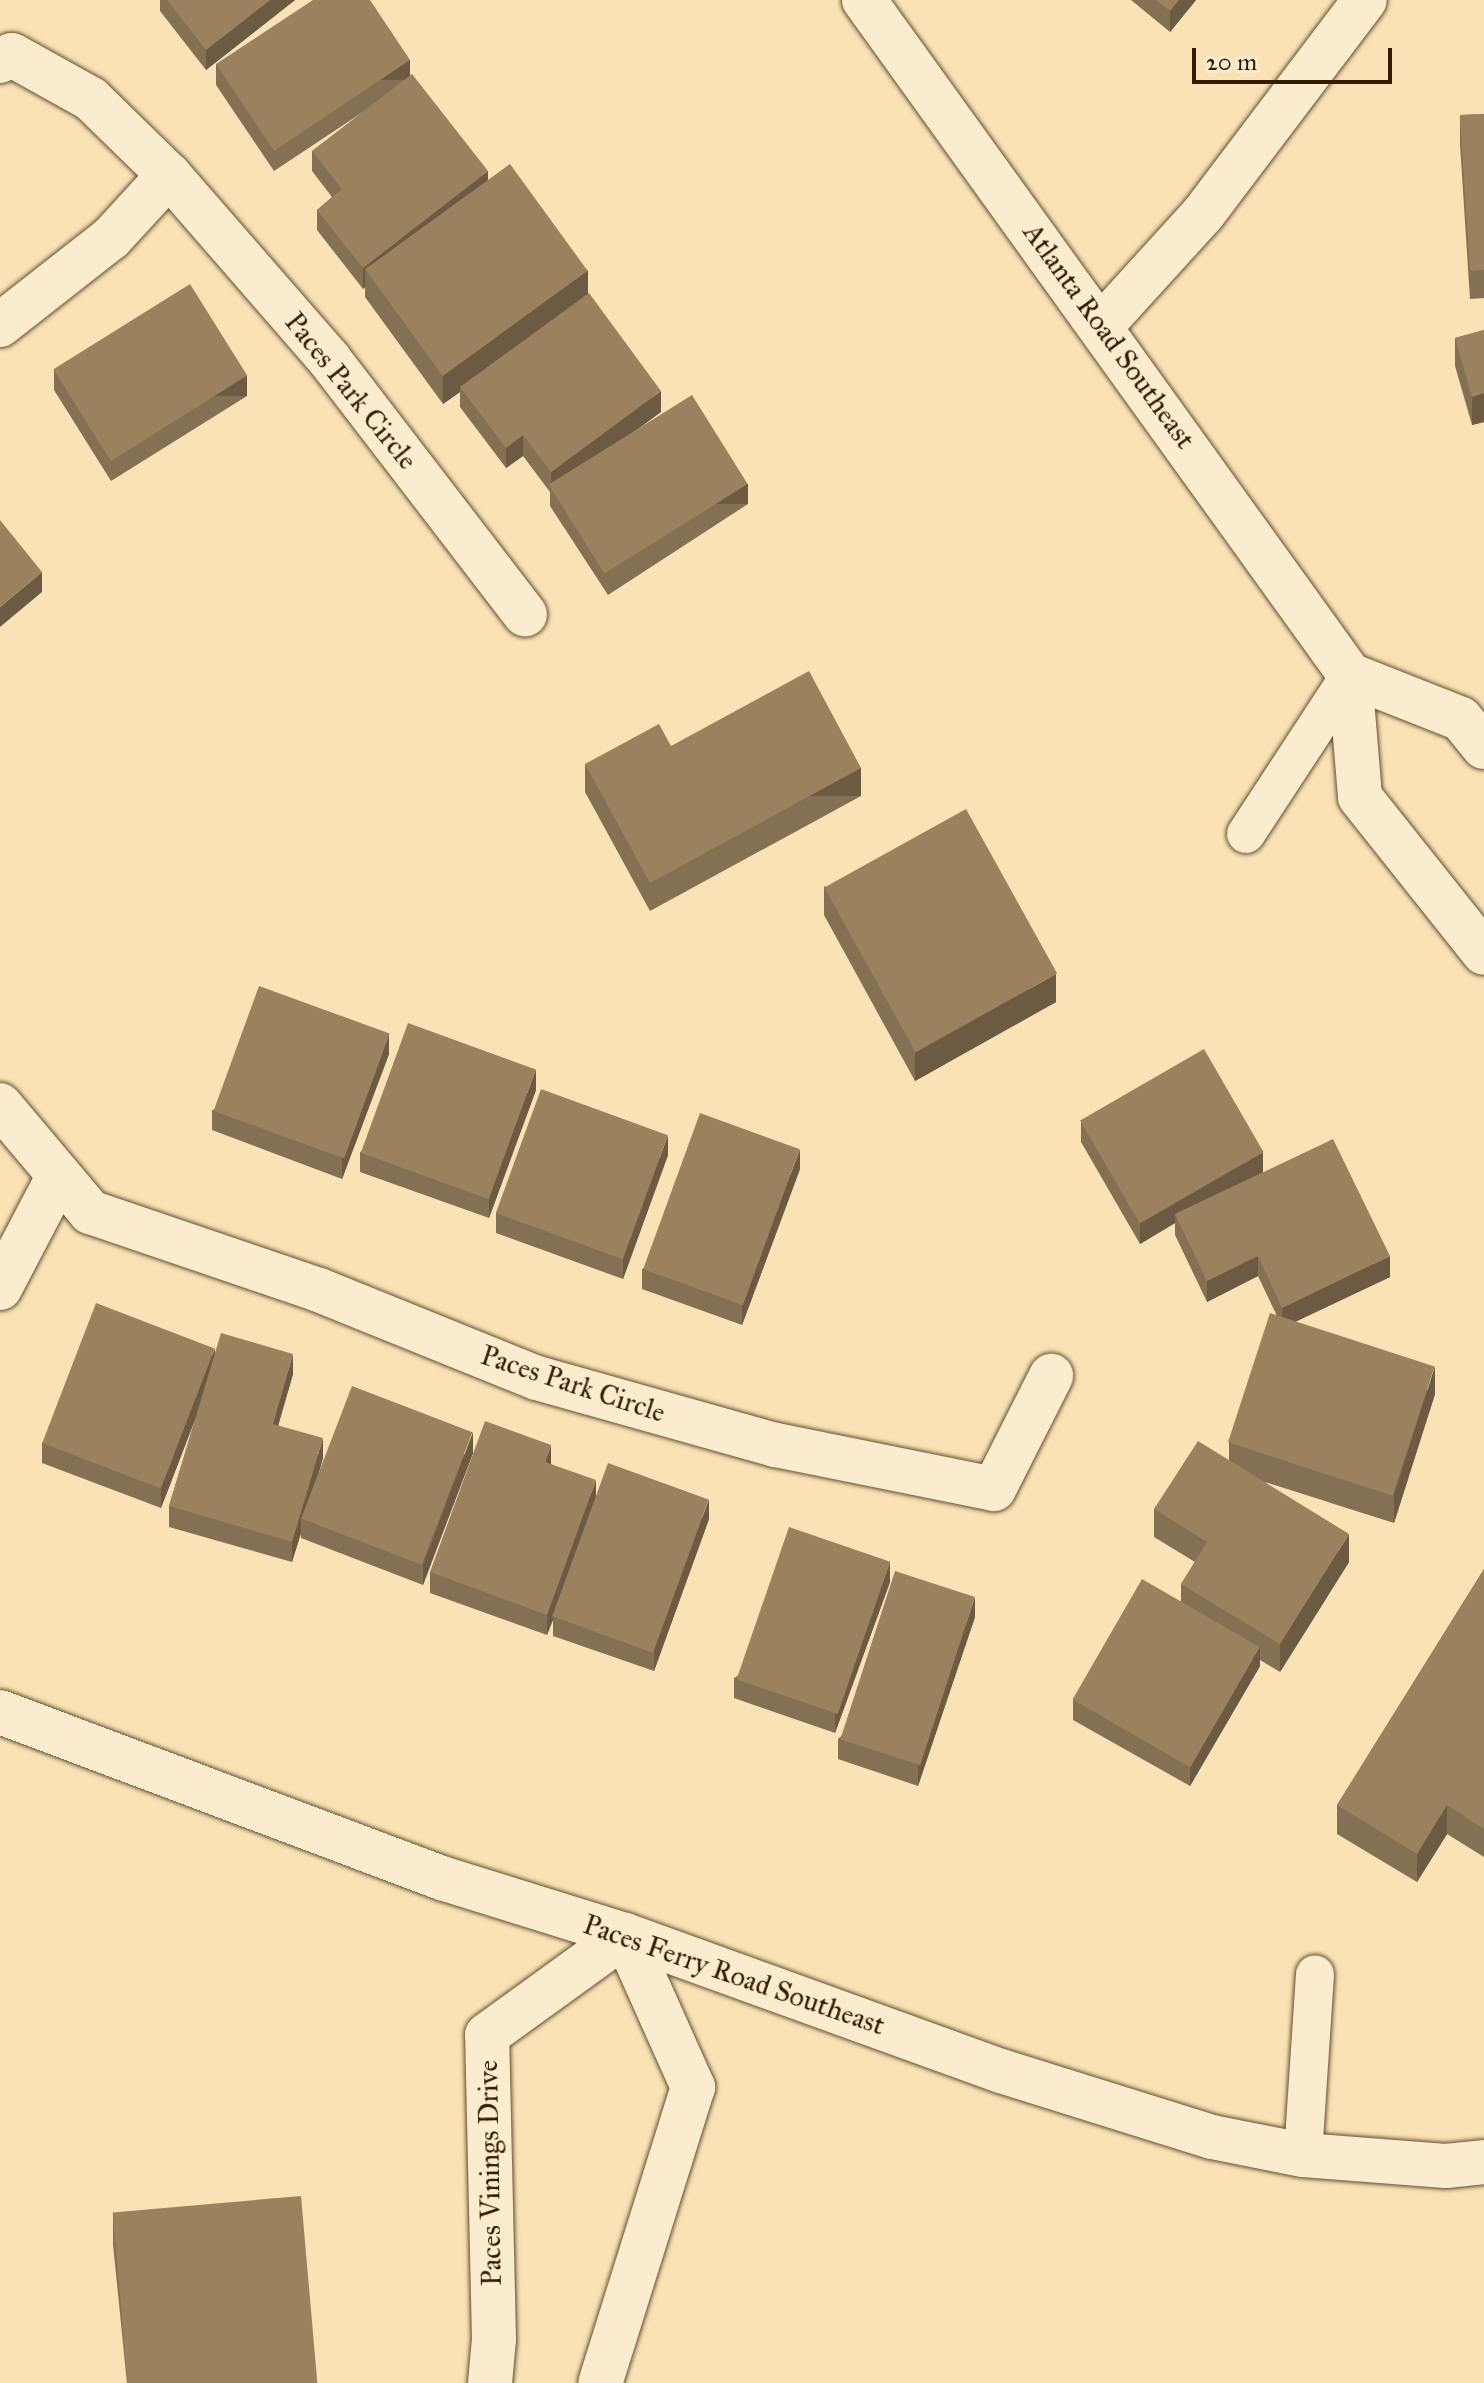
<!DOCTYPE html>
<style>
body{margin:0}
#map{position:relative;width:1484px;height:2383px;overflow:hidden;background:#f9e2b5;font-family:"IM FELL Great Primer",serif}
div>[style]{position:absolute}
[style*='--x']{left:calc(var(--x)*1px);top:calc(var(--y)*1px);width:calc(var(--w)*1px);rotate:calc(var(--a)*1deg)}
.roads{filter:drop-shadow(0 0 2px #644d2f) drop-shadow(0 0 2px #644d2f)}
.service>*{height:38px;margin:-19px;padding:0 19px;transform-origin:19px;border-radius:19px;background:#fbeccf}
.minor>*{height:44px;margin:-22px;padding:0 22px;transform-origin:22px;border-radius:22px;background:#fbeccf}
.secondary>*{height:44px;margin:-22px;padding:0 22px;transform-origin:22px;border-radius:22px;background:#fbeccf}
.wall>*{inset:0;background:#847052}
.shaded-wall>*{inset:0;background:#6c5b42;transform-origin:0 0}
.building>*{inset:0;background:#9a825f;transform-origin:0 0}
span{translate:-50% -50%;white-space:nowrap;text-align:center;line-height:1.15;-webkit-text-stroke:7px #fbeccf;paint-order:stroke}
.street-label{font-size:28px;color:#331b02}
.scale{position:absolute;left:1192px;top:48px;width:200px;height:36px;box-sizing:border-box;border:4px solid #331b02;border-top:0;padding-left:10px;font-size:24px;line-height:28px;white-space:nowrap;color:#331b02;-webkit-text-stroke:6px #fbeccf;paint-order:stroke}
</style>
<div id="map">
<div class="roads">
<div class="service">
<div style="--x:1246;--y:834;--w:190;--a:-56.8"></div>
<div style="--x:1303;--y:2155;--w:181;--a:-86.2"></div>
</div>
<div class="minor">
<div style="--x:0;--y:61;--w:13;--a:-27"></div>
<div style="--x:12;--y:55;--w:90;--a:29.1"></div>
<div style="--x:91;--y:99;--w:109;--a:44.3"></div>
<div style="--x:169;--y:175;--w:86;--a:132.6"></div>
<div style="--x:111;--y:238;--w:141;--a:141.9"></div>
<div style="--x:169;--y:175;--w:244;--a:49"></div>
<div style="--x:329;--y:359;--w:322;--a:52.5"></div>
<div style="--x:1102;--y:325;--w:150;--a:-47.7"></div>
<div style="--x:1203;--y:214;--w:268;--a:-52.9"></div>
<div style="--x:0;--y:1105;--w:140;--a:49.9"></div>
<div style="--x:90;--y:1212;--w:242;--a:18.8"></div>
<div style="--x:319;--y:1290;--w:235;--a:22"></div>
<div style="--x:537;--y:1378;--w:248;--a:15.7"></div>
<div style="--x:776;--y:1445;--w:222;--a:11.4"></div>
<div style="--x:994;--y:1489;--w:127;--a:-63.2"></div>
<div style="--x:0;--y:1288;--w:127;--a:-62.4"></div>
<div style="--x:490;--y:2383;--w:44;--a:-84.8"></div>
<div style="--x:494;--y:2339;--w:304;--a:-91.3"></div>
<div style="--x:487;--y:2035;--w:170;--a:-35.9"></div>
<div style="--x:625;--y:1935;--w:167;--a:65.9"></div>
<div style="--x:693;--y:2087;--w:310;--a:107.4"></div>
</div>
<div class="secondary">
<div style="--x:864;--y:0;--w:832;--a:54.25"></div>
<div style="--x:1350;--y:675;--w:122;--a:85.3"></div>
<div style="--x:1360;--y:797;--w:199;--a:51.5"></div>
<div style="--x:1350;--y:675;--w:119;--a:21.6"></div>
<div style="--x:1461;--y:719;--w:36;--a:51"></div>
<div style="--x:0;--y:1712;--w:475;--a:20.6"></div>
<div style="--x:445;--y:1879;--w:189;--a:17.3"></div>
<div style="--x:625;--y:1935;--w:400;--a:19.9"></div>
<div style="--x:1001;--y:2071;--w:221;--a:17.4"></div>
<div style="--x:1212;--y:2137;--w:93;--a:11.2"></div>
<div style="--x:1303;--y:2155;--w:143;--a:4.4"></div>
<div style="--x:1446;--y:2166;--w:38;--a:-6"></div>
</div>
</div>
<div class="wall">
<div style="clip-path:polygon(160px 0,295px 0,206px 70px,160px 11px)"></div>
<div style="clip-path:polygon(1131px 0,1196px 0,1170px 32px)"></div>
<div style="clip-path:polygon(216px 64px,410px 76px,488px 180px,588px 293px,661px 412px,628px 436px,748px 504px,608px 595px,550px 506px,550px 492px,523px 456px,506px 468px,460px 407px,460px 392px,443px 404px,365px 297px,365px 287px,363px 289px,317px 230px,317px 210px,332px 197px,312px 171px,312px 151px,366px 110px,274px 171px,216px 85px)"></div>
<div style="clip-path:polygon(1484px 114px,1484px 298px,1470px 299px,1460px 144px,1460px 115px)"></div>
<div style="clip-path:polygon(1484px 330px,1484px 422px,1472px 425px,1455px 366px,1455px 338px)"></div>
<div style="clip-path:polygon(54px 370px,247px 396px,111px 481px,54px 390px)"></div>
<div style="clip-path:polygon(671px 746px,861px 796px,650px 911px,585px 792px,585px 764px)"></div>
<div style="clip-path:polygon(824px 886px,1056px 1002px,915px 1081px,824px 915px)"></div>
<div style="clip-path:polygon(389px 1054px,342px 1179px,212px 1130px,212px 1110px)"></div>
<div style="clip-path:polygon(536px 1090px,489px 1218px,360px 1172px,360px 1152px)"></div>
<div style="clip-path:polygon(1081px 1122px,1263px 1172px,1390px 1277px,1295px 1322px,1435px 1394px,1394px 1523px,1265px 1482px,1349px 1562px,1280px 1672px,1260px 1660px,1260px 1666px,1190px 1786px,1073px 1720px,1073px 1700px,1181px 1601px,1181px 1584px,1195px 1562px,1154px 1537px,1154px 1509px,1229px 1460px,1229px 1443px,1277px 1316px,1258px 1276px,1207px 1302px,1175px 1235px,1175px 1223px,1140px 1244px,1081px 1142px)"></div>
<div style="clip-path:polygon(668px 1155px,623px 1279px,496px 1233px,496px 1213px)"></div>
<div style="clip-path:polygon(800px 1169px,742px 1325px,642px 1289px,642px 1269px)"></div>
<div style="clip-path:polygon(215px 1354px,293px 1374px,278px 1425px,323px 1458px,319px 1472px,473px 1453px,423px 1585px,301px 1538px,301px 1533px,292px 1562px,169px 1527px,169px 1506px,196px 1417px,161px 1508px,42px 1463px,42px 1443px)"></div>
<div style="clip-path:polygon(551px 1464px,596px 1496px,709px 1519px,654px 1671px,553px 1636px,553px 1619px,547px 1635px,430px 1593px,430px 1572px)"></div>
<div style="clip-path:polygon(1484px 1569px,1484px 1857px,1447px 1834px,1417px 1882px,1337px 1834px,1337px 1805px)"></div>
<div style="clip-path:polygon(890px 1582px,835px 1733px,734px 1698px,734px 1678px)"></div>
<div style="clip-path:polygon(975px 1617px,918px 1786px,838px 1759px,838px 1739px)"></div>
<div style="clip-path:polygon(113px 2216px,316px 2383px,127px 2383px,113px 2244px)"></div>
</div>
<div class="shaded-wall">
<div style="clip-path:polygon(270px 0,295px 0,206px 70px,206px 50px)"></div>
<div style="clip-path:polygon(1179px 0,1196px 0,1170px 32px,1170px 11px)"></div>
<div style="left:410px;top:60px;width:20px;height:164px;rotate:90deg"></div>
<div style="clip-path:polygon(488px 171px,488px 191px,365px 269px,365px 287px,363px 289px,363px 268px)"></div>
<div style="clip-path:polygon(588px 270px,588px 298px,460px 387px,460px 392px,443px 404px,443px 376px)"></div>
<div style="left:247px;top:376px;width:20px;height:160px;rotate:90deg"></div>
<div style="clip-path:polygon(661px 391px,661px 412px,553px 491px,551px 487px,551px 472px)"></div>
<div style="clip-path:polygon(1484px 393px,1484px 422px,1472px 425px,1472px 397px)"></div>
<div style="clip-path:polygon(523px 435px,523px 456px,506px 468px,506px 448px)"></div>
<div style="left:748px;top:484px;width:20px;height:167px;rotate:90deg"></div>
<div style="clip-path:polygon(42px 572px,42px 592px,0 627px,0 607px)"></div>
<div style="left:861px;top:768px;width:28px;height:240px;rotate:90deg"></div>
<div style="clip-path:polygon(1056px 974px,1056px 1002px,915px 1081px,915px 1053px)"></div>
<div style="clip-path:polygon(389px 1034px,389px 1054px,342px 1179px,342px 1159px)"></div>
<div style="clip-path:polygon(536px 1069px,536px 1090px,489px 1218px,489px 1198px)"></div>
<div style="clip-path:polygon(668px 1135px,668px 1155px,623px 1279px,623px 1259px)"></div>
<div style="clip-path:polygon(800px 1149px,800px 1169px,742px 1325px,742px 1305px)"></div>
<div style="clip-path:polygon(1263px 1152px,1263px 1172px,1175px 1214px,1175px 1223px,1140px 1244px,1140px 1223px)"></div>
<div style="clip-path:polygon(1258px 1256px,1258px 1276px,1207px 1302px,1207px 1281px)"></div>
<div style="clip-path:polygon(1390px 1256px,1390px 1277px,1282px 1328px,1282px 1308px)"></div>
<div style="clip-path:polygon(215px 1348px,215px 1368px,161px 1508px,161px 1488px)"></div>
<div style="clip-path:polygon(293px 1354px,293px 1374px,273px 1444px,273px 1424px)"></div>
<div style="clip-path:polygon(1435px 1366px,1435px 1394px,1394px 1523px,1394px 1495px)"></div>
<div style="clip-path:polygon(473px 1432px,473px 1453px,423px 1585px,423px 1565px)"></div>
<div style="clip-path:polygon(323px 1438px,323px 1458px,305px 1519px,301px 1518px,301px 1533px,292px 1562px,292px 1542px)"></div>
<div style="clip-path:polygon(551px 1445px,551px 1465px,545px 1462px)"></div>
<div style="clip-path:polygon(596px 1480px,596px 1501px,553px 1616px,553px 1620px,547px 1635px,547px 1615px)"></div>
<div style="clip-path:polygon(709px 1499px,709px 1519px,654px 1671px,654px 1651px)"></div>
<div style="clip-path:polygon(1349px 1534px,1349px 1562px,1280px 1672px,1280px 1644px)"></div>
<div style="clip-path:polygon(890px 1562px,890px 1582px,835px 1733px,835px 1713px)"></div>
<div style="clip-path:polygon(975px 1597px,975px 1617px,918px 1786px,918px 1766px)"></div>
<div style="clip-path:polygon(1260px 1646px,1260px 1666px,1190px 1786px,1190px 1766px)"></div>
<div style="clip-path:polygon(1447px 1805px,1447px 1834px,1417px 1882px,1417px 1854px)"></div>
</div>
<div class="building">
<div style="clip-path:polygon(167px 0,270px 0,206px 50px)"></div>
<div style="clip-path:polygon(313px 0,370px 0,410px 60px,274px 151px,216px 64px)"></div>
<div style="clip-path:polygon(1156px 0,1179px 0,1170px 11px)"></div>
<div style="clip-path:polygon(412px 74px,488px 171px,363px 268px,317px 210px,342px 189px,312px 151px)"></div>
<div style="clip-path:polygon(1484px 114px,1484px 270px,1470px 271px,1460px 115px)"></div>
<div style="left:510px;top:164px;width:132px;height:179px;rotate:54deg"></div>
<div style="left:190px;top:284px;width:108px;height:161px;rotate:58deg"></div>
<div style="clip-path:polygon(589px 293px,661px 391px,551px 472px,523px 435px,506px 448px,460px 387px)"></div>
<div style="clip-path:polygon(1484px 330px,1484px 393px,1472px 397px,1455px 338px)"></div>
<div style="left:692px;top:395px;width:105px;height:169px;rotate:58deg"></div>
<div style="clip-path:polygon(0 520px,42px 572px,0 607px)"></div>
<div style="clip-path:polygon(809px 671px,861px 768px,650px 883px,585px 764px,659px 724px,671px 746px)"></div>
<div style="left:966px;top:809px;width:188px;height:162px;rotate:61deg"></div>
<div style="left:259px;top:986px;width:139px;height:133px;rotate:20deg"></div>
<div style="left:408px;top:1023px;width:136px;height:138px;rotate:20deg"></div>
<div style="left:1204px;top:1049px;width:119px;height:143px;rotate:60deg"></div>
<div style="left:541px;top:1089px;width:135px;height:132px;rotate:20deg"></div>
<div style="left:700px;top:1113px;width:106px;height:166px;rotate:20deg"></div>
<div style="clip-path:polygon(1333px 1139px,1390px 1256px,1282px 1308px,1258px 1256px,1207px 1281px,1175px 1214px)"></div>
<div style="left:96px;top:1303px;width:127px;height:150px;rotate:21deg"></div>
<div style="left:1270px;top:1313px;width:173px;height:136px;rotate:18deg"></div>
<div style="clip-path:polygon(221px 1333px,293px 1354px,273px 1424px,323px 1438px,292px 1542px,169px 1506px)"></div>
<div style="left:352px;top:1386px;width:129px;height:142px;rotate:21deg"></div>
<div style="clip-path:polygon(485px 1421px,551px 1445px,545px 1462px,596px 1480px,547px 1615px,430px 1572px)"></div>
<div style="clip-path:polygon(1198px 1441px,1349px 1534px,1280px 1644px,1181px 1584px,1207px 1542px,1154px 1509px)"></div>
<div style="left:608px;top:1463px;width:107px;height:163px;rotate:20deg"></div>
<div style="left:789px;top:1527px;width:107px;height:161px;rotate:19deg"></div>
<div style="clip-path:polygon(1484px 1569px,1484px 1829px,1447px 1805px,1417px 1854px,1337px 1805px)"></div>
<div style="left:895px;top:1571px;width:84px;height:177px;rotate:18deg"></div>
<div style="left:1142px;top:1579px;width:136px;height:139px;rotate:30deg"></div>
<div style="left:301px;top:2196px;width:188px;height:189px;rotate:85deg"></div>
</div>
<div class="street-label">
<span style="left:1109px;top:336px;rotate:54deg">Atlanta Road Southeast</span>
<span style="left:351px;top:391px;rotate:51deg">Paces Park Circle</span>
<span style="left:573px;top:1384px;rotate:18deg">Paces Park Circle</span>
<span style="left:734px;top:1975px;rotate:19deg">Paces Ferry Road Southeast</span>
<span style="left:490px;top:2173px;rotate:-91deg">Paces Vinings Drive</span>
</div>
<div class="scale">20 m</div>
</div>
